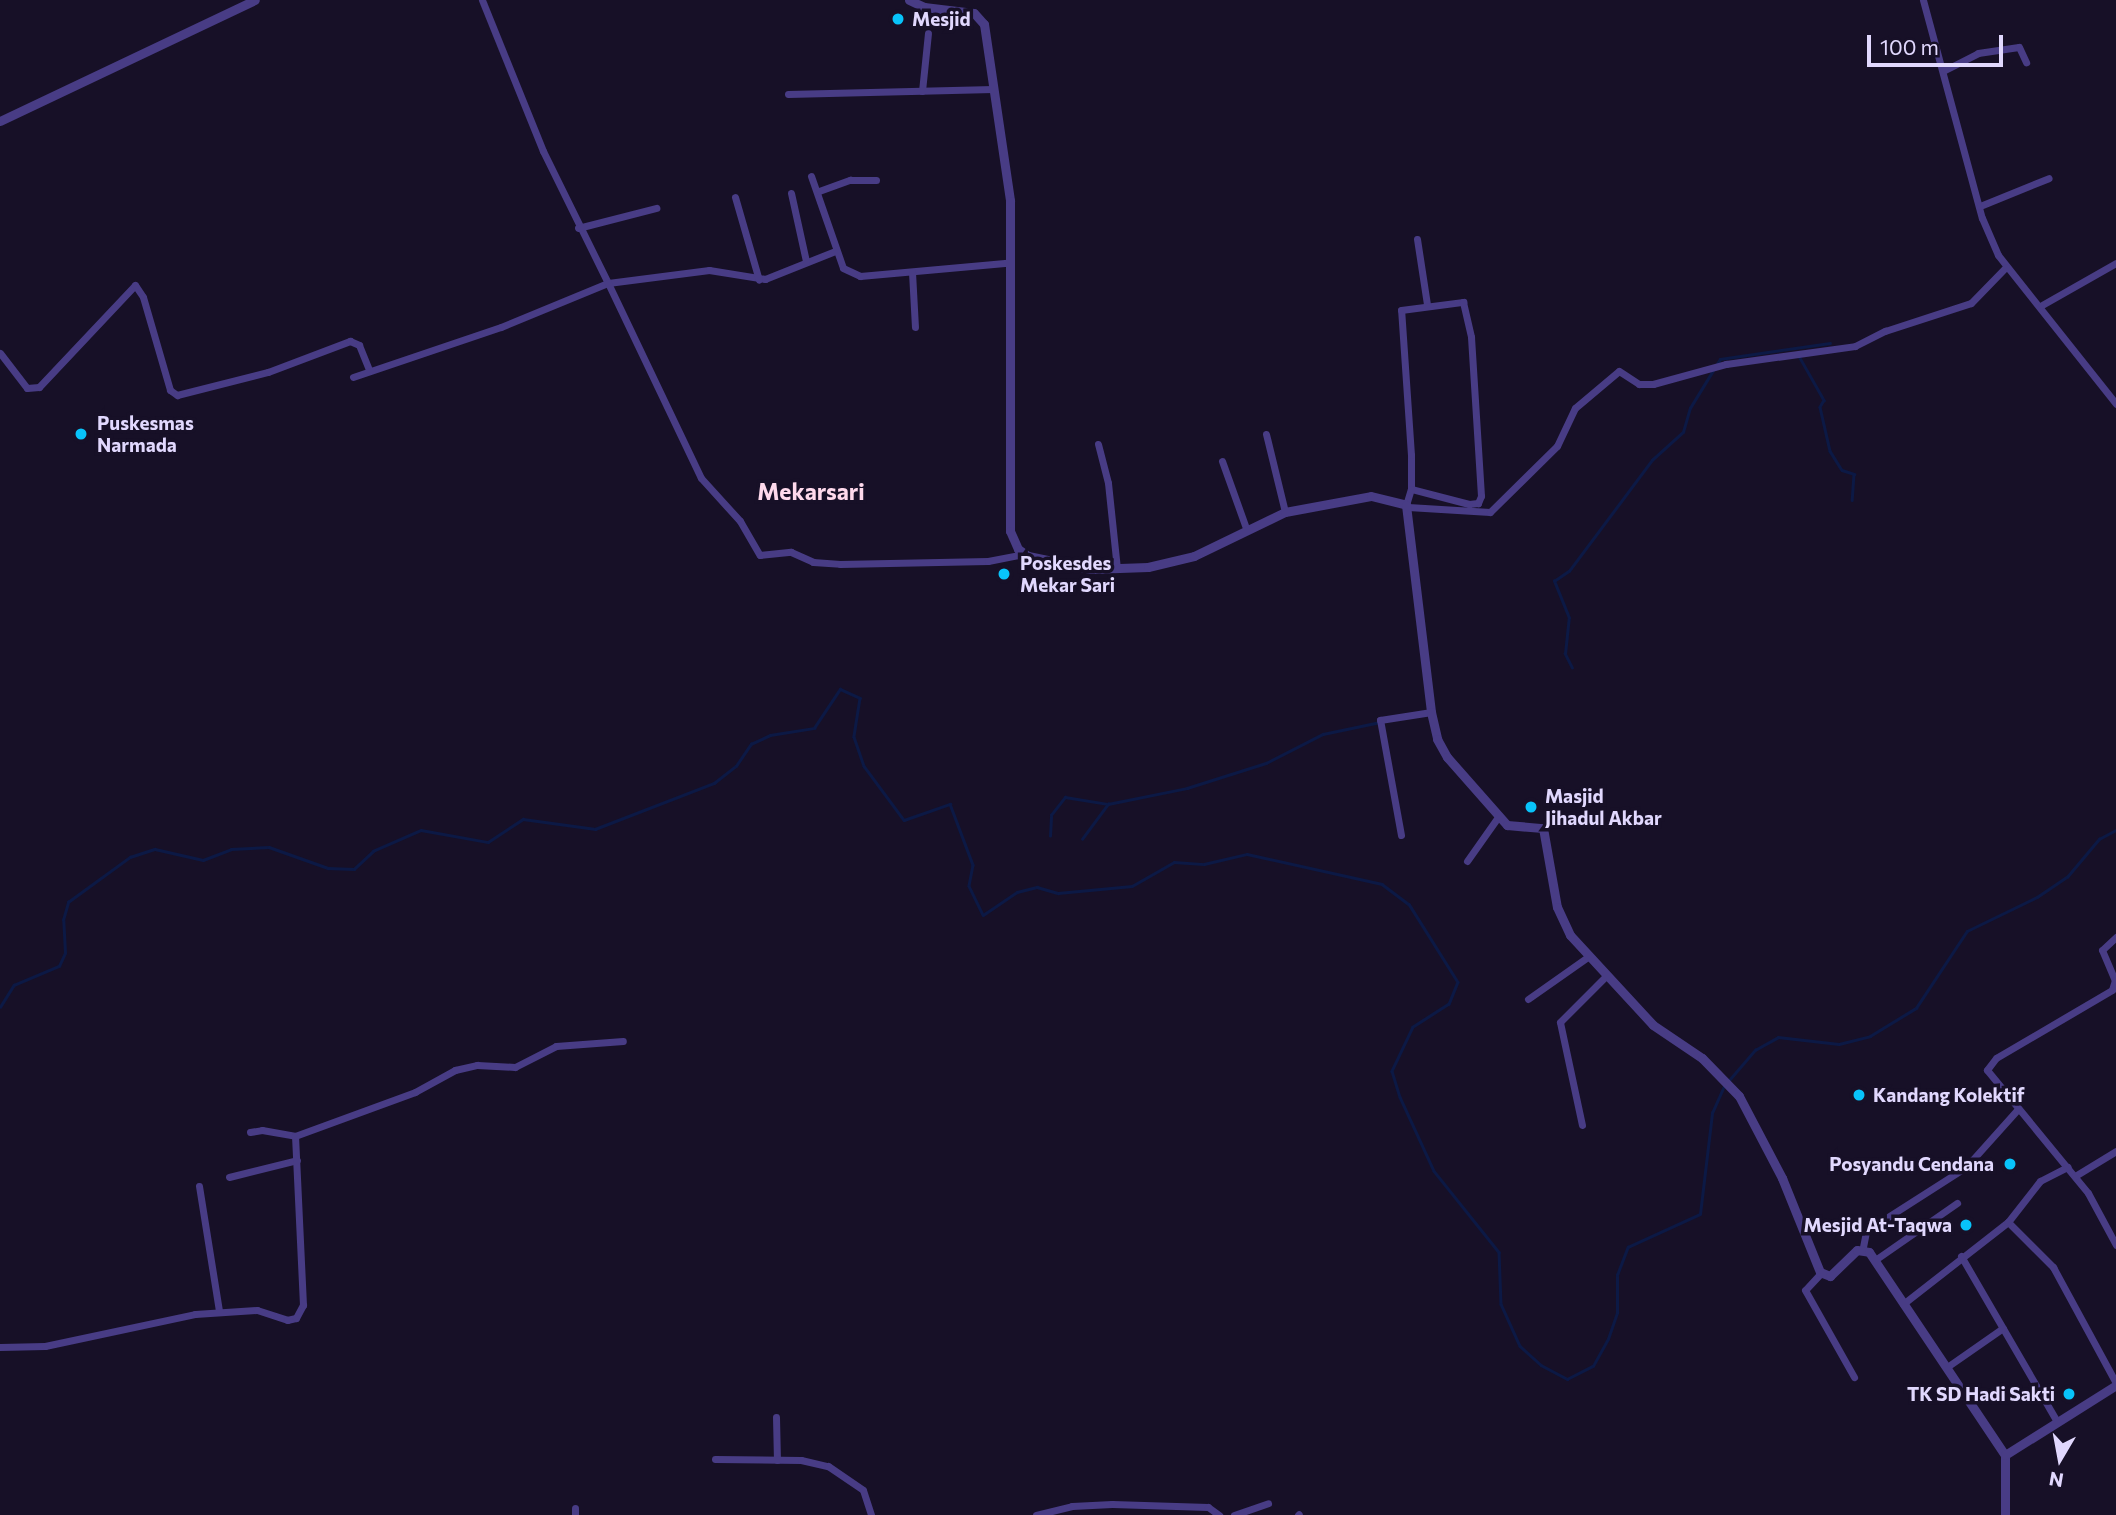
<!DOCTYPE html>
<style>
body{margin:0}
#map{position:relative;width:2116px;height:1515px;overflow:hidden;background:#171027;font-family:Commissioner,sans-serif}
div>[style]{position:absolute}
[style*='--x']{left:calc(var(--x)*1px);top:calc(var(--y)*1px);width:calc(var(--w)*1px);rotate:calc(var(--a)*1deg)}
.stream>*{height:2.5px;margin:-1.25px;padding:0 1.25px;transform-origin:1.25px;border-radius:1.25px;background:#0c1945}
.minor>*{height:7px;margin:-3.5px;padding:0 3.5px;transform-origin:3.5px;border-radius:3.5px;background:#483c85}
.tertiary>*{height:9px;margin:-4.5px;padding:0 4.5px;transform-origin:4.5px;border-radius:4.5px;background:#483c85}
.dots>*{width:19px;height:19px;translate:-50% -50%;box-sizing:border-box;border:4px solid #171027;border-radius:50%}
span{translate:-50% -50%;white-space:nowrap;text-align:center;line-height:1.15;-webkit-text-stroke:7px #171027;paint-order:stroke}
.poi-label{font-size:19px;color:#e1d8fe;font-weight:700}
.left{translate:0 -50%;text-align:left}
.right{translate:-100% -50%;text-align:right}
.quarter-label{font-size:23px;color:#fed9ec;font-weight:700}
.north{position:absolute;left:2025px;top:1424px;width:70px;height:70px;-webkit-text-stroke:5px #171027;paint-order:stroke;rotate:190deg;font-size:19px;font-weight:700;line-height:28px;text-align:center;color:#e1d8fe}
.north::after{content:'';display:block;margin:auto;width:24px;height:32px;background:#e1d8fe;clip-path:polygon(50% 0,100% 100%,50% 72%,0 100%)}
.scale{position:absolute;left:1867px;top:35px;width:136px;height:32px;box-sizing:border-box;border:4px solid #e1d8fe;border-top:0;padding-left:9px;font-size:21px;line-height:24px;white-space:nowrap;color:#e1d8fe;-webkit-text-stroke:5px #171027;paint-order:stroke}
</style>
<div id="map">
<div class="stream">
<div style="--x:1799;--y:356;--w:51;--a:60.4"></div>
<div style="--x:1824;--y:400;--w:8;--a:120"></div>
<div style="--x:1820;--y:407;--w:45;--a:77.2"></div>
<div style="--x:1830;--y:451;--w:22;--a:58"></div>
<div style="--x:1842;--y:470;--w:13;--a:18"></div>
<div style="--x:1854;--y:474;--w:26;--a:94"></div>
<div style="--x:1572;--y:668;--w:16;--a:-117"></div>
<div style="--x:1565;--y:654;--w:36;--a:-84"></div>
<div style="--x:1569;--y:618;--w:40;--a:-112"></div>
<div style="--x:1554;--y:581;--w:18;--a:-34"></div>
<div style="--x:1569;--y:571;--w:139;--a:-53.2"></div>
<div style="--x:1652;--y:460;--w:42;--a:-42.1"></div>
<div style="--x:1683;--y:432;--w:25;--a:-74"></div>
<div style="--x:1690;--y:408;--w:57;--a:-58.5"></div>
<div style="--x:1720;--y:359;--w:111;--a:-8.3"></div>
<div style="--x:1050;--y:836;--w:21;--a:-87"></div>
<div style="--x:1051;--y:815;--w:23;--a:-52"></div>
<div style="--x:1065;--y:797;--w:44;--a:9.2"></div>
<div style="--x:1082;--y:839;--w:44;--a:-53.4"></div>
<div style="--x:1108;--y:804;--w:81;--a:-11.4"></div>
<div style="--x:1187;--y:788;--w:83;--a:-17.6"></div>
<div style="--x:1266;--y:763;--w:64;--a:-27"></div>
<div style="--x:1323;--y:734;--w:58;--a:-11.9"></div>
<div style="--x:0;--y:1007;--w:26;--a:-58"></div>
<div style="--x:14;--y:985;--w:49;--a:-22.9"></div>
<div style="--x:59;--y:966;--w:14;--a:-65"></div>
<div style="--x:65;--y:953;--w:33;--a:-93"></div>
<div style="--x:63;--y:920;--w:19;--a:-74"></div>
<div style="--x:68;--y:902;--w:77;--a:-36"></div>
<div style="--x:130;--y:857;--w:26;--a:-18"></div>
<div style="--x:155;--y:849;--w:49;--a:12.9"></div>
<div style="--x:203;--y:860;--w:30;--a:-21"></div>
<div style="--x:231;--y:849;--w:38;--a:-3"></div>
<div style="--x:269;--y:847;--w:63;--a:19.6"></div>
<div style="--x:328;--y:868;--w:26;--a:2"></div>
<div style="--x:354;--y:869;--w:26;--a:-43"></div>
<div style="--x:373;--y:851;--w:52;--a:-23.6"></div>
<div style="--x:421;--y:830;--w:68;--a:10.2"></div>
<div style="--x:488;--y:842;--w:42;--a:-33.3"></div>
<div style="--x:523;--y:819;--w:73;--a:7.9"></div>
<div style="--x:595;--y:829;--w:128;--a:-21.1"></div>
<div style="--x:714;--y:783;--w:28;--a:-38"></div>
<div style="--x:736;--y:766;--w:27;--a:-56"></div>
<div style="--x:751;--y:744;--w:21;--a:-25"></div>
<div style="--x:770;--y:735;--w:45;--a:-9"></div>
<div style="--x:814;--y:728;--w:47;--a:-56.3"></div>
<div style="--x:840;--y:689;--w:22;--a:24"></div>
<div style="--x:860;--y:698;--w:39;--a:99"></div>
<div style="--x:854;--y:737;--w:31;--a:71"></div>
<div style="--x:864;--y:766;--w:67;--a:53.5"></div>
<div style="--x:904;--y:820;--w:49;--a:-19.2"></div>
<div style="--x:950;--y:804;--w:65;--a:69.3"></div>
<div style="--x:973;--y:865;--w:21;--a:101"></div>
<div style="--x:969;--y:886;--w:32;--a:64"></div>
<div style="--x:983;--y:915;--w:41;--a:-34.1"></div>
<div style="--x:1017;--y:892;--w:21;--a:-14"></div>
<div style="--x:1037;--y:887;--w:22;--a:16"></div>
<div style="--x:1058;--y:893;--w:74;--a:-5.4"></div>
<div style="--x:1132;--y:886;--w:48;--a:-29.7"></div>
<div style="--x:1174;--y:862;--w:30;--a:4"></div>
<div style="--x:1204;--y:864;--w:44;--a:-13.1"></div>
<div style="--x:1247;--y:854;--w:138;--a:12.5"></div>
<div style="--x:1382;--y:884;--w:34;--a:37"></div>
<div style="--x:1409;--y:904;--w:92;--a:57.9"></div>
<div style="--x:1458;--y:982;--w:24;--a:112"></div>
<div style="--x:1449;--y:1004;--w:43;--a:147.4"></div>
<div style="--x:1413;--y:1027;--w:49;--a:115.5"></div>
<div style="--x:1392;--y:1071;--w:27;--a:73"></div>
<div style="--x:1400;--y:1097;--w:81;--a:65.3"></div>
<div style="--x:1434;--y:1171;--w:104;--a:51.3"></div>
<div style="--x:1499;--y:1252;--w:52;--a:87.8"></div>
<div style="--x:1501;--y:1304;--w:46;--a:65.7"></div>
<div style="--x:1520;--y:1346;--w:28;--a:42"></div>
<div style="--x:1541;--y:1365;--w:30;--a:28"></div>
<div style="--x:1567;--y:1379;--w:29;--a:-27"></div>
<div style="--x:1593;--y:1366;--w:31;--a:-61"></div>
<div style="--x:1608;--y:1339;--w:28;--a:-71"></div>
<div style="--x:1617;--y:1313;--w:38;--a:-90"></div>
<div style="--x:1617;--y:1275;--w:30;--a:-69"></div>
<div style="--x:1628;--y:1247;--w:79;--a:-24.6"></div>
<div style="--x:1700;--y:1214;--w:102;--a:-83.2"></div>
<div style="--x:1712;--y:1113;--w:30;--a:-66"></div>
<div style="--x:1724;--y:1086;--w:48;--a:-49.3"></div>
<div style="--x:1755;--y:1050;--w:26;--a:-29"></div>
<div style="--x:1778;--y:1037;--w:61;--a:6.5"></div>
<div style="--x:1839;--y:1044;--w:32;--a:-14"></div>
<div style="--x:1870;--y:1036;--w:54;--a:-31.3"></div>
<div style="--x:1916;--y:1008;--w:92;--a:-56.5"></div>
<div style="--x:1967;--y:931;--w:78;--a:-25.9"></div>
<div style="--x:2037;--y:897;--w:36;--a:-34"></div>
<div style="--x:2067;--y:877;--w:50;--a:-49.9"></div>
<div style="--x:2099;--y:839;--w:19;--a:-28"></div>
</div>
<div class="minor">
<div style="--x:482;--y:0;--w:163;--a:68"></div>
<div style="--x:543;--y:151;--w:147;--a:63.8"></div>
<div style="--x:608;--y:283;--w:102;--a:-7.3"></div>
<div style="--x:709;--y:270;--w:57;--a:9.1"></div>
<div style="--x:765;--y:279;--w:75;--a:-21.8"></div>
<div style="--x:1923;--y:0;--w:226;--a:74.9"></div>
<div style="--x:1982;--y:218;--w:40;--a:66.6"></div>
<div style="--x:1998;--y:255;--w:190;--a:51.6"></div>
<div style="--x:1943;--y:71;--w:39;--a:-27"></div>
<div style="--x:1978;--y:53;--w:41;--a:-8.3"></div>
<div style="--x:2019;--y:47;--w:17;--a:65"></div>
<div style="--x:922;--y:91;--w:58;--a:-84.1"></div>
<div style="--x:788;--y:94;--w:205;--a:-1.4"></div>
<div style="--x:811;--y:176;--w:97;--a:70.8"></div>
<div style="--x:843;--y:268;--w:19;--a:25"></div>
<div style="--x:860;--y:276;--w:148;--a:-5.1"></div>
<div style="--x:819;--y:191;--w:33;--a:-20"></div>
<div style="--x:850;--y:180;--w:26;--a:0"></div>
<div style="--x:791;--y:193;--w:70;--a:77.6"></div>
<div style="--x:735;--y:197;--w:86;--a:73.9"></div>
<div style="--x:1980;--y:206;--w:74;--a:-22.1"></div>
<div style="--x:578;--y:228;--w:81;--a:-14.4"></div>
<div style="--x:1417;--y:239;--w:66;--a:81.3"></div>
<div style="--x:912;--y:272;--w:55;--a:86.9"></div>
<div style="--x:2042;--y:305;--w:85;--a:-29.6"></div>
<div style="--x:0;--y:353;--w:44;--a:52.4"></div>
<div style="--x:27;--y:388;--w:12;--a:-5"></div>
<div style="--x:39;--y:387;--w:140;--a:-46.7"></div>
<div style="--x:135;--y:285;--w:14;--a:56"></div>
<div style="--x:143;--y:297;--w:97;--a:73.8"></div>
<div style="--x:170;--y:390;--w:9;--a:36"></div>
<div style="--x:177;--y:395;--w:94;--a:-14.2"></div>
<div style="--x:268;--y:372;--w:88;--a:-20.7"></div>
<div style="--x:350;--y:341;--w:10;--a:24"></div>
<div style="--x:359;--y:345;--w:27;--a:68"></div>
<div style="--x:353;--y:377;--w:156;--a:-18.7"></div>
<div style="--x:501;--y:327;--w:116;--a:-22.4"></div>
<div style="--x:608;--y:283;--w:216;--a:64.5"></div>
<div style="--x:701;--y:478;--w:58;--a:47.8"></div>
<div style="--x:740;--y:521;--w:39;--a:60"></div>
<div style="--x:760;--y:555;--w:31;--a:-6"></div>
<div style="--x:791;--y:552;--w:24;--a:24"></div>
<div style="--x:813;--y:562;--w:27;--a:4"></div>
<div style="--x:840;--y:564;--w:148;--a:-1.2"></div>
<div style="--x:988;--y:561;--w:38;--a:-11"></div>
<div style="--x:1266;--y:434;--w:80;--a:76.3"></div>
<div style="--x:1098;--y:444;--w:40;--a:75.6"></div>
<div style="--x:1108;--y:483;--w:86;--a:84"></div>
<div style="--x:1222;--y:461;--w:71;--a:70.3"></div>
<div style="--x:1406;--y:505;--w:17;--a:-73"></div>
<div style="--x:1411;--y:489;--w:34;--a:-90"></div>
<div style="--x:1411;--y:455;--w:145;--a:-93.9"></div>
<div style="--x:1401;--y:310;--w:63;--a:-7.4"></div>
<div style="--x:1463;--y:302;--w:36;--a:77"></div>
<div style="--x:1471;--y:337;--w:159;--a:86.4"></div>
<div style="--x:1481;--y:496;--w:8;--a:113"></div>
<div style="--x:1478;--y:503;--w:9;--a:174"></div>
<div style="--x:1469;--y:504;--w:60;--a:-165.5"></div>
<div style="--x:1408;--y:507;--w:82;--a:3.5"></div>
<div style="--x:1490;--y:512;--w:94;--a:-44.6"></div>
<div style="--x:1557;--y:446;--w:42;--a:-64.7"></div>
<div style="--x:1575;--y:408;--w:57;--a:-40.1"></div>
<div style="--x:1619;--y:371;--w:24;--a:33"></div>
<div style="--x:1639;--y:384;--w:14;--a:0"></div>
<div style="--x:1653;--y:384;--w:76;--a:-15.3"></div>
<div style="--x:1726;--y:364;--w:130;--a:-7.9"></div>
<div style="--x:1855;--y:346;--w:34;--a:-27"></div>
<div style="--x:1885;--y:331;--w:90;--a:-18"></div>
<div style="--x:1971;--y:303;--w:50;--a:-45.8"></div>
<div style="--x:1401;--y:835;--w:117;--a:-100.3"></div>
<div style="--x:1380;--y:720;--w:52;--a:-8.9"></div>
<div style="--x:1467;--y:861;--w:54;--a:-54.8"></div>
<div style="--x:2116;--y:937;--w:19;--a:137"></div>
<div style="--x:2102;--y:950;--w:33;--a:67"></div>
<div style="--x:2115;--y:980;--w:10;--a:107"></div>
<div style="--x:2112;--y:990;--w:134;--a:149.6"></div>
<div style="--x:1996;--y:1058;--w:15;--a:127"></div>
<div style="--x:1987;--y:1070;--w:159;--a:50.6"></div>
<div style="--x:2088;--y:1193;--w:59;--a:61.7"></div>
<div style="--x:1528;--y:999;--w:75;--a:-35.2"></div>
<div style="--x:1582;--y:1125;--w:105;--a:-102.1"></div>
<div style="--x:1560;--y:1022;--w:65;--a:-45"></div>
<div style="--x:250;--y:1132;--w:12;--a:-9"></div>
<div style="--x:262;--y:1130;--w:34;--a:10"></div>
<div style="--x:2075;--y:1176;--w:48;--a:-31.4"></div>
<div style="--x:229;--y:1177;--w:70;--a:-14"></div>
<div style="--x:199;--y:1186;--w:127;--a:80.9"></div>
<div style="--x:2008;--y:1222;--w:64;--a:45"></div>
<div style="--x:2053;--y:1267;--w:132;--a:61.5"></div>
<div style="--x:1863;--y:1247;--w:16;--a:-79"></div>
<div style="--x:1866;--y:1231;--w:119;--a:-32.6"></div>
<div style="--x:1966;--y:1167;--w:78;--a:-48.1"></div>
<div style="--x:1961;--y:1256;--w:190;--a:59.9"></div>
<div style="--x:1875;--y:1260;--w:100;--a:-34.8"></div>
<div style="--x:1821;--y:1273;--w:23;--a:133"></div>
<div style="--x:1805;--y:1290;--w:100;--a:60.6"></div>
<div style="--x:1903;--y:1304;--w:133;--a:-38"></div>
<div style="--x:2008;--y:1222;--w:52;--a:-52"></div>
<div style="--x:2040;--y:1181;--w:31;--a:-27"></div>
<div style="--x:0;--y:1347;--w:45;--a:-1.3"></div>
<div style="--x:45;--y:1346;--w:153;--a:-12"></div>
<div style="--x:195;--y:1314;--w:62;--a:-3.7"></div>
<div style="--x:257;--y:1310;--w:32;--a:18"></div>
<div style="--x:287;--y:1320;--w:9;--a:-13"></div>
<div style="--x:296;--y:1318;--w:15;--a:-62"></div>
<div style="--x:303;--y:1305;--w:169;--a:-92.7"></div>
<div style="--x:295;--y:1136;--w:128;--a:-20.1"></div>
<div style="--x:415;--y:1092;--w:46;--a:-28.8"></div>
<div style="--x:455;--y:1070;--w:23;--a:-13"></div>
<div style="--x:477;--y:1065;--w:38;--a:3"></div>
<div style="--x:515;--y:1067;--w:46;--a:-27.1"></div>
<div style="--x:556;--y:1046;--w:67;--a:-4.3"></div>
<div style="--x:1947;--y:1367;--w:68;--a:-34.9"></div>
<div style="--x:776;--y:1417;--w:43;--a:88.7"></div>
<div style="--x:715;--y:1459;--w:86;--a:0.7"></div>
<div style="--x:801;--y:1460;--w:28;--a:13"></div>
<div style="--x:828;--y:1466;--w:42;--a:34.4"></div>
<div style="--x:863;--y:1490;--w:26;--a:72"></div>
<div style="--x:575;--y:1515;--w:7;--a:-90"></div>
<div style="--x:1036;--y:1515;--w:37;--a:-14"></div>
<div style="--x:1072;--y:1506;--w:40;--a:-2.9"></div>
<div style="--x:1112;--y:1504;--w:96;--a:1.8"></div>
<div style="--x:1208;--y:1507;--w:14;--a:36"></div>
<div style="--x:1234;--y:1515;--w:36;--a:-19"></div>
<div style="--x:1298;--y:1515;--w:1;--a:-45"></div>
</div>
<div class="tertiary">
<div style="--x:909;--y:0;--w:17;--a:25"></div>
<div style="--x:924;--y:7;--w:50;--a:6.8"></div>
<div style="--x:974;--y:13;--w:15;--a:48"></div>
<div style="--x:984;--y:24;--w:179;--a:81.6"></div>
<div style="--x:1010;--y:201;--w:330;--a:90"></div>
<div style="--x:1010;--y:531;--w:20;--a:66"></div>
<div style="--x:1018;--y:549;--w:12;--a:35"></div>
<div style="--x:1028;--y:556;--w:64;--a:11.7"></div>
<div style="--x:1091;--y:569;--w:57;--a:-2"></div>
<div style="--x:1148;--y:567;--w:47;--a:-13.4"></div>
<div style="--x:1194;--y:556;--w:101;--a:-25.8"></div>
<div style="--x:1285;--y:512;--w:87;--a:-10.5"></div>
<div style="--x:1371;--y:496;--w:36;--a:14"></div>
<div style="--x:1406;--y:505;--w:209;--a:83.1"></div>
<div style="--x:1431;--y:712;--w:28;--a:77"></div>
<div style="--x:1437;--y:739;--w:21;--a:61"></div>
<div style="--x:1447;--y:757;--w:91;--a:48.6"></div>
<div style="--x:1507;--y:825;--w:36;--a:5"></div>
<div style="--x:1543;--y:828;--w:80;--a:80"></div>
<div style="--x:1557;--y:907;--w:31;--a:65"></div>
<div style="--x:1570;--y:935;--w:122;--a:47.3"></div>
<div style="--x:1653;--y:1025;--w:59;--a:34"></div>
<div style="--x:1702;--y:1058;--w:53;--a:45.8"></div>
<div style="--x:1739;--y:1096;--w:93;--a:62.3"></div>
<div style="--x:1782;--y:1178;--w:101;--a:68"></div>
<div style="--x:1820;--y:1272;--w:11;--a:22"></div>
<div style="--x:1830;--y:1276;--w:37;--a:-44"></div>
<div style="--x:1857;--y:1250;--w:12;--a:9"></div>
<div style="--x:1869;--y:1252;--w:244;--a:56.2"></div>
<div style="--x:0;--y:121;--w:282;--a:-25.4"></div>
<div style="--x:2005;--y:1515;--w:60;--a:-90"></div>
<div style="--x:2005;--y:1455;--w:131;--a:-32.2"></div>
</div>
<div class="dots">
<div style="left:898px;top:19px;background:#08c3fa"></div>
<div style="left:81px;top:434px;background:#08c3fa"></div>
<div style="left:1004px;top:574px;background:#08c3fa"></div>
<div style="left:1531px;top:807px;background:#08c3fa"></div>
<div style="left:1859px;top:1095px;background:#08c3fa"></div>
<div style="left:2010px;top:1164px;background:#08c3fa"></div>
<div style="left:1966px;top:1225px;background:#08c3fa"></div>
<div style="left:2069px;top:1394px;background:#08c3fa"></div>
</div>
<div class="poi-label">
<span class="left" style="left:912px;top:19px">Mesjid</span>
<span class="left" style="left:97px;top:434px">Puskesmas<br>Narmada</span>
<span class="left" style="left:1020px;top:574px">Poskesdes<br>Mekar Sari</span>
<span class="left" style="left:1545px;top:807px">Masjid<br>Jihadul Akbar</span>
<span class="left" style="left:1873px;top:1095px">Kandang Kolektif</span>
<span class="right" style="left:1994px;top:1164px">Posyandu Cendana</span>
<span class="right" style="left:1952px;top:1225px">Mesjid At-Taqwa</span>
<span class="right" style="left:2055px;top:1394px">TK SD Hadi Sakti</span>
</div>
<div class="quarter-label">
<span style="left:811px;top:491px">Mekarsari</span>
</div>
<div class="north">N</div>
<div class="scale">100 m</div>
</div>
